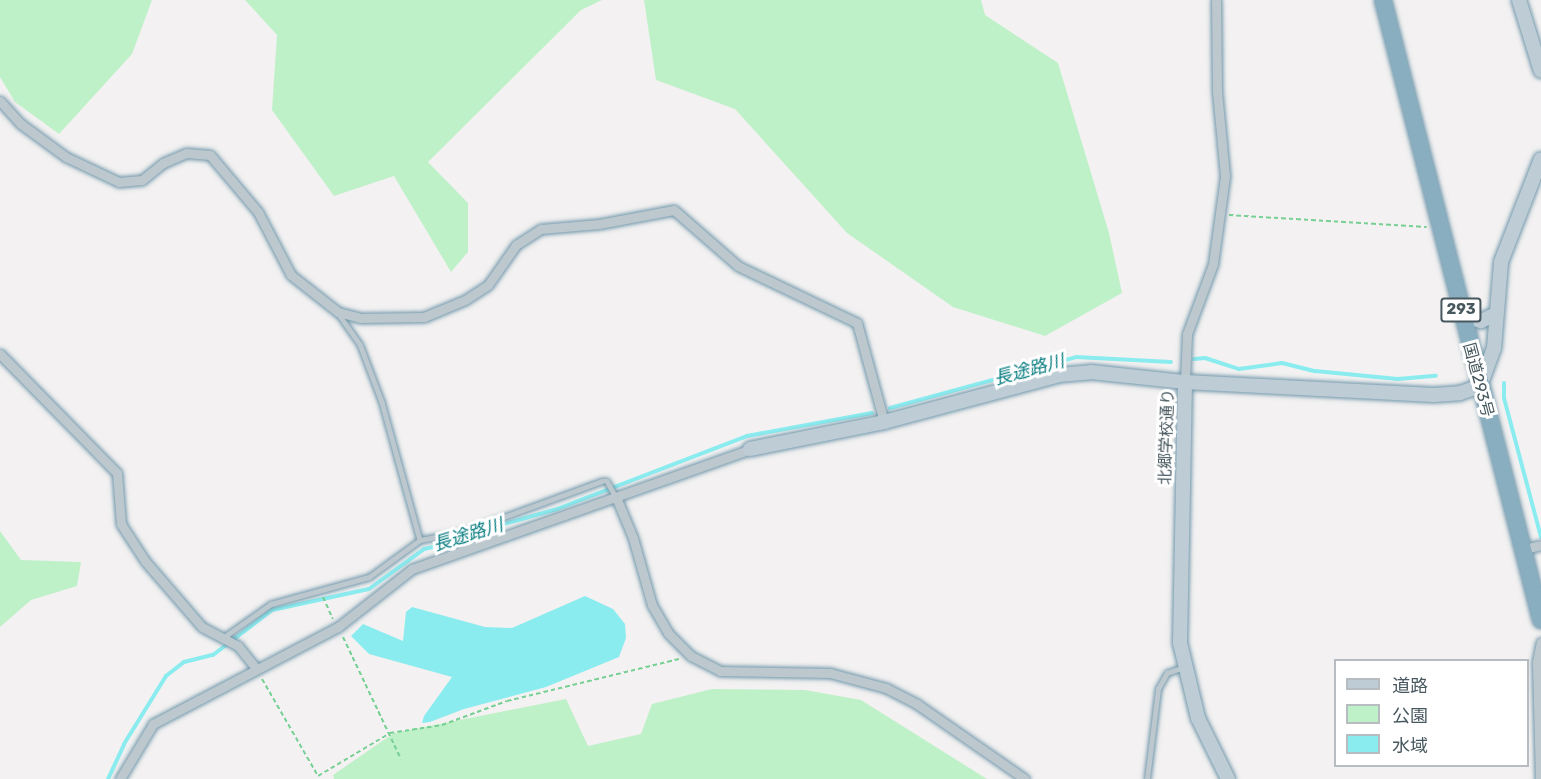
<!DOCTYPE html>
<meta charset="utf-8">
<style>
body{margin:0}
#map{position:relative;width:1541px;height:779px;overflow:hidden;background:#f3f1f1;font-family:Rubik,"Noto Sans JP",sans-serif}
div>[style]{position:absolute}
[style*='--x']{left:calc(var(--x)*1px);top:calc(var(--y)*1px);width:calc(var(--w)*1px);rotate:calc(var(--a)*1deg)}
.green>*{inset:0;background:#bff1c9}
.water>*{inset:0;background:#8becef}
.stream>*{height:4px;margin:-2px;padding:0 2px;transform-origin:2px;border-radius:2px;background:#8becef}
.path>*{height:2px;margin-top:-1px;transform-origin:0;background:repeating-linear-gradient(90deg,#76d093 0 4.5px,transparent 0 7.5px)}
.roads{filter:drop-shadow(0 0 2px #7399ac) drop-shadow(0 0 2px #7399ac)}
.lane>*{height:4.5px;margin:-2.25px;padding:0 2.25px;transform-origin:2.25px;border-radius:2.25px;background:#bcc8ce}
.street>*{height:9px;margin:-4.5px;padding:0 4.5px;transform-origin:4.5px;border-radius:4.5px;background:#bcc8ce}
.secondary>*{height:14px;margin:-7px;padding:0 7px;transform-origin:7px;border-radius:7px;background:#becdd5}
.highway>*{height:16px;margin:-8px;padding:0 8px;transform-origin:8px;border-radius:8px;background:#88aec0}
span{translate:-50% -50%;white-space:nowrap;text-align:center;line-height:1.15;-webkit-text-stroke:6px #fff;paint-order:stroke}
.shield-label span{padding:2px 4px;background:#fff;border:2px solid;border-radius:4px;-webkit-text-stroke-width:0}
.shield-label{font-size:15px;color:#48585f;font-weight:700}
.street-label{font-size:16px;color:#48585f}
.water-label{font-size:18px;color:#0b7e82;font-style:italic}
.legend{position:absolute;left:1334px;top:659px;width:195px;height:108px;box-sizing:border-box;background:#fff;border:2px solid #b6bcbf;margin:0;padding:8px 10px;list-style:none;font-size:18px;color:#48585f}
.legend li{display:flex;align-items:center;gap:12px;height:30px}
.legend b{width:30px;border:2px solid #b6bcbf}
</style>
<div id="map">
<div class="green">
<div style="clip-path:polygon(0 0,152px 0,132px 54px,59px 134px,15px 102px,0 77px)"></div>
<div style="clip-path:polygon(245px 0,602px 0,581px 10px,428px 162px,468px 203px,468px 252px,451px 272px,394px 176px,334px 196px,272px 110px,277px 35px)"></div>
<div style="clip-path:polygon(644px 0,981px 0,985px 15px,1058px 63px,1109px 233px,1122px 293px,1045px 336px,953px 307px,847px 233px,735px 109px,656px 80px)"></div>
<div style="clip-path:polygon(0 531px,21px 560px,81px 562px,77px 586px,31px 600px,0 627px)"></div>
<div style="clip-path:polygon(712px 689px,805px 690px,861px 700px,987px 779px,334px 779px,333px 775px,394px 733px,566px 699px,588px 746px,641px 734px,652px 704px)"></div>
</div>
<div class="water">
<div style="clip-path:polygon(585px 596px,613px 609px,625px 624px,626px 638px,619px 657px,546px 687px,464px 709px,430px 722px,422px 723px,424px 716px,452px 677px,369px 654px,351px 636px,363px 624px,403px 641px,406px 612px,412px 607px,485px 627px,512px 628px)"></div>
</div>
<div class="stream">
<div style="--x:1194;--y:359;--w:11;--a:-5"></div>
<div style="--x:1205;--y:358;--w:36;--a:18"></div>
<div style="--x:1239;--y:369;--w:43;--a:-7.9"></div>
<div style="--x:1282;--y:363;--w:34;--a:14"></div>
<div style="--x:1315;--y:371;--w:83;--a:5.5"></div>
<div style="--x:1398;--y:379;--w:38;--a:-5"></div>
<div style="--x:1504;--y:383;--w:15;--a:90"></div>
<div style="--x:1504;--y:398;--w:144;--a:75.1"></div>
<div style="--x:890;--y:408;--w:193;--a:-15.3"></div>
<div style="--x:1076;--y:357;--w:95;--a:3"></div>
<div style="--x:108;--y:779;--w:38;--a:-65"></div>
<div style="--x:124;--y:744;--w:80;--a:-58.3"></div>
<div style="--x:166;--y:676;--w:23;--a:-38"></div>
<div style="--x:184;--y:662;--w:30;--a:-14"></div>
<div style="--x:213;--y:655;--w:74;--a:-37.3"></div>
<div style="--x:272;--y:610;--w:99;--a:-12.2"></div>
<div style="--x:369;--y:589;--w:68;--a:-36"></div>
<div style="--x:424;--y:549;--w:39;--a:-12"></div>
<div style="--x:462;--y:541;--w:27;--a:-27"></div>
<div style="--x:486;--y:529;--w:74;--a:-15.7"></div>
<div style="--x:557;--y:509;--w:204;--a:-21"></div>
<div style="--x:747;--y:436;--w:127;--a:-10.4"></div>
</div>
<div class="path">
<div style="--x:1229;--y:215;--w:198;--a:3.5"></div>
<div style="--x:323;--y:597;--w:24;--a:66"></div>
<div style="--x:343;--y:637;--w:135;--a:64.6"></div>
<div style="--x:262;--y:679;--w:112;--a:60"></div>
<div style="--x:318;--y:776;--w:84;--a:-30.8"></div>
<div style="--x:390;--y:733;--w:53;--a:-8.7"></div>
<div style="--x:442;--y:725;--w:69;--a:-20.3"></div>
<div style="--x:507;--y:701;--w:177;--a:-13.7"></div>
</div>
<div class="roads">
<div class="lane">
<div style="--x:338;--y:313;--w:38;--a:55"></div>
<div style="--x:360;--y:344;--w:62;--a:69.2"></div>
<div style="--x:382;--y:402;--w:143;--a:74.6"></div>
<div style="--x:224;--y:637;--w:57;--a:-35.1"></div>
<div style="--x:271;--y:604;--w:102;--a:-15.4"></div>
<div style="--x:369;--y:577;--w:63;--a:-36"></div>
<div style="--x:420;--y:540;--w:44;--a:-10.5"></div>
<div style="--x:463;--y:532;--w:148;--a:-20.1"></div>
<div style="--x:602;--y:481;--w:5;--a:0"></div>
<div style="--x:607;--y:481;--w:18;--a:61"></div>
<div style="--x:1147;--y:779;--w:91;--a:-83"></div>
<div style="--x:1158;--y:689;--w:18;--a:-61"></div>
<div style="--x:1167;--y:673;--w:18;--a:-19"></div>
</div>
<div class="street">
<div style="--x:0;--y:101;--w:31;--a:48"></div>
<div style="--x:21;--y:124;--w:56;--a:36.3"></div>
<div style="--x:66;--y:157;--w:59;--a:25.3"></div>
<div style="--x:119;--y:182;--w:23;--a:-5"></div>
<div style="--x:142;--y:180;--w:27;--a:-39"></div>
<div style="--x:163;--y:163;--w:25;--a:-23"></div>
<div style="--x:186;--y:153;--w:24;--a:5"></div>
<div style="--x:210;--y:155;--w:75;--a:49.9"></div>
<div style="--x:258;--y:212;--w:71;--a:62.4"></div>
<div style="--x:291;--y:275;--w:60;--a:38.2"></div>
<div style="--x:338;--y:312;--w:23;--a:15"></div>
<div style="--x:360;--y:318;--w:64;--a:-0.9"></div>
<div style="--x:424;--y:317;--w:44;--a:-22.5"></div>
<div style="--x:465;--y:300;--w:27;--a:-33"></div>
<div style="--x:488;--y:285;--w:49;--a:-55"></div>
<div style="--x:516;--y:245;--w:30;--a:-33"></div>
<div style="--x:541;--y:229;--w:58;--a:-4.9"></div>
<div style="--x:599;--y:224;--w:76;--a:-10.6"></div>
<div style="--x:674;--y:210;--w:85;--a:41.2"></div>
<div style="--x:738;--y:266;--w:132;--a:25.6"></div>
<div style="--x:857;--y:323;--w:103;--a:74.7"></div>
<div style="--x:0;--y:354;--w:167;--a:45.5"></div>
<div style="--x:117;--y:473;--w:51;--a:85.5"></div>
<div style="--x:121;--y:524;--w:44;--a:57"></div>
<div style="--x:145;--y:561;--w:87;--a:49.2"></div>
<div style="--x:202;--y:627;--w:41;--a:27.8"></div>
<div style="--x:238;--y:646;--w:28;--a:51"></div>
<div style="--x:1185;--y:382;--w:48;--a:-87.6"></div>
<div style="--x:1187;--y:334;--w:75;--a:-69.6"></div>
<div style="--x:1213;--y:264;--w:89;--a:-82.2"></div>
<div style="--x:1225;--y:176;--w:85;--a:-95.4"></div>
<div style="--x:1217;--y:91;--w:91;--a:-90.6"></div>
<div style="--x:616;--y:497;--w:44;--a:67.5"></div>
<div style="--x:633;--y:538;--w:70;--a:74.2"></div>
<div style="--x:652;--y:605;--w:32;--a:60"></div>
<div style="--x:668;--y:633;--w:33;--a:45"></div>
<div style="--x:691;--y:656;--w:33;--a:27"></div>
<div style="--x:720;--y:671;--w:110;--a:1"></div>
<div style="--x:830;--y:673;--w:58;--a:15"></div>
<div style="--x:886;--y:688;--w:35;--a:27"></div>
<div style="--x:917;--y:704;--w:131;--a:34.8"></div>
<div style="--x:1524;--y:549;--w:17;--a:-13"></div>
<div style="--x:120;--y:779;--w:64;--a:-59"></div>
<div style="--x:153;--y:724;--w:209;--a:-27.7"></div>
<div style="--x:338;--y:627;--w:94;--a:-38.1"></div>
<div style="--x:412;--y:569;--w:359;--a:-19.5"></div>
<div style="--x:1540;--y:779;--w:117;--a:-91.5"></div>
<div style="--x:1537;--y:662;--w:20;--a:-79"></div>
</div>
<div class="secondary">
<div style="--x:1519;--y:0;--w:74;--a:72.8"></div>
<div style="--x:1462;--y:315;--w:20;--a:18"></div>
<div style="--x:1481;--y:321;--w:17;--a:-25"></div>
<div style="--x:750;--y:449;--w:137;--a:-11.4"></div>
<div style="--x:884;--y:422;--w:181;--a:-15"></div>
<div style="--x:1059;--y:375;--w:32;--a:-5"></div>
<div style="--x:1091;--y:372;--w:95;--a:6.1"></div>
<div style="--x:1228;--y:779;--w:68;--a:-116.2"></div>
<div style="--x:1198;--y:718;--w:77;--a:-103.5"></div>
<div style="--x:1180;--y:643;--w:261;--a:-88.9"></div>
<div style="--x:1185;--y:382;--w:249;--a:3"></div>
<div style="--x:1434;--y:395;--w:26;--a:-4"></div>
<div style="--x:1460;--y:393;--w:21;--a:-19"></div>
<div style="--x:1480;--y:386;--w:40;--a:-69.8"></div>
<div style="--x:1494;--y:348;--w:86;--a:-85.3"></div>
<div style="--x:1501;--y:262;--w:110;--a:-68.8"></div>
</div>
<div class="highway">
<div style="--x:1383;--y:0;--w:640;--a:75.7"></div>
</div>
</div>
<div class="shield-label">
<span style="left:1461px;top:310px">293</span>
</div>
<div class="street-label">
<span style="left:1478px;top:380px;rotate:75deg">国道293号</span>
<span style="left:1167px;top:437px;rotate:-88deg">北郷学校通り</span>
</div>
<div class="water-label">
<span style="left:1029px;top:370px;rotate:-15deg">長途路川</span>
<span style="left:468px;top:535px;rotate:-17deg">長途路川</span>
</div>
<ul class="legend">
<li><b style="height:8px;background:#becdd5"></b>道路</li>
<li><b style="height:16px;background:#bff1c9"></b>公園</li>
<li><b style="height:16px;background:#8becef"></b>水域</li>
</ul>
</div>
